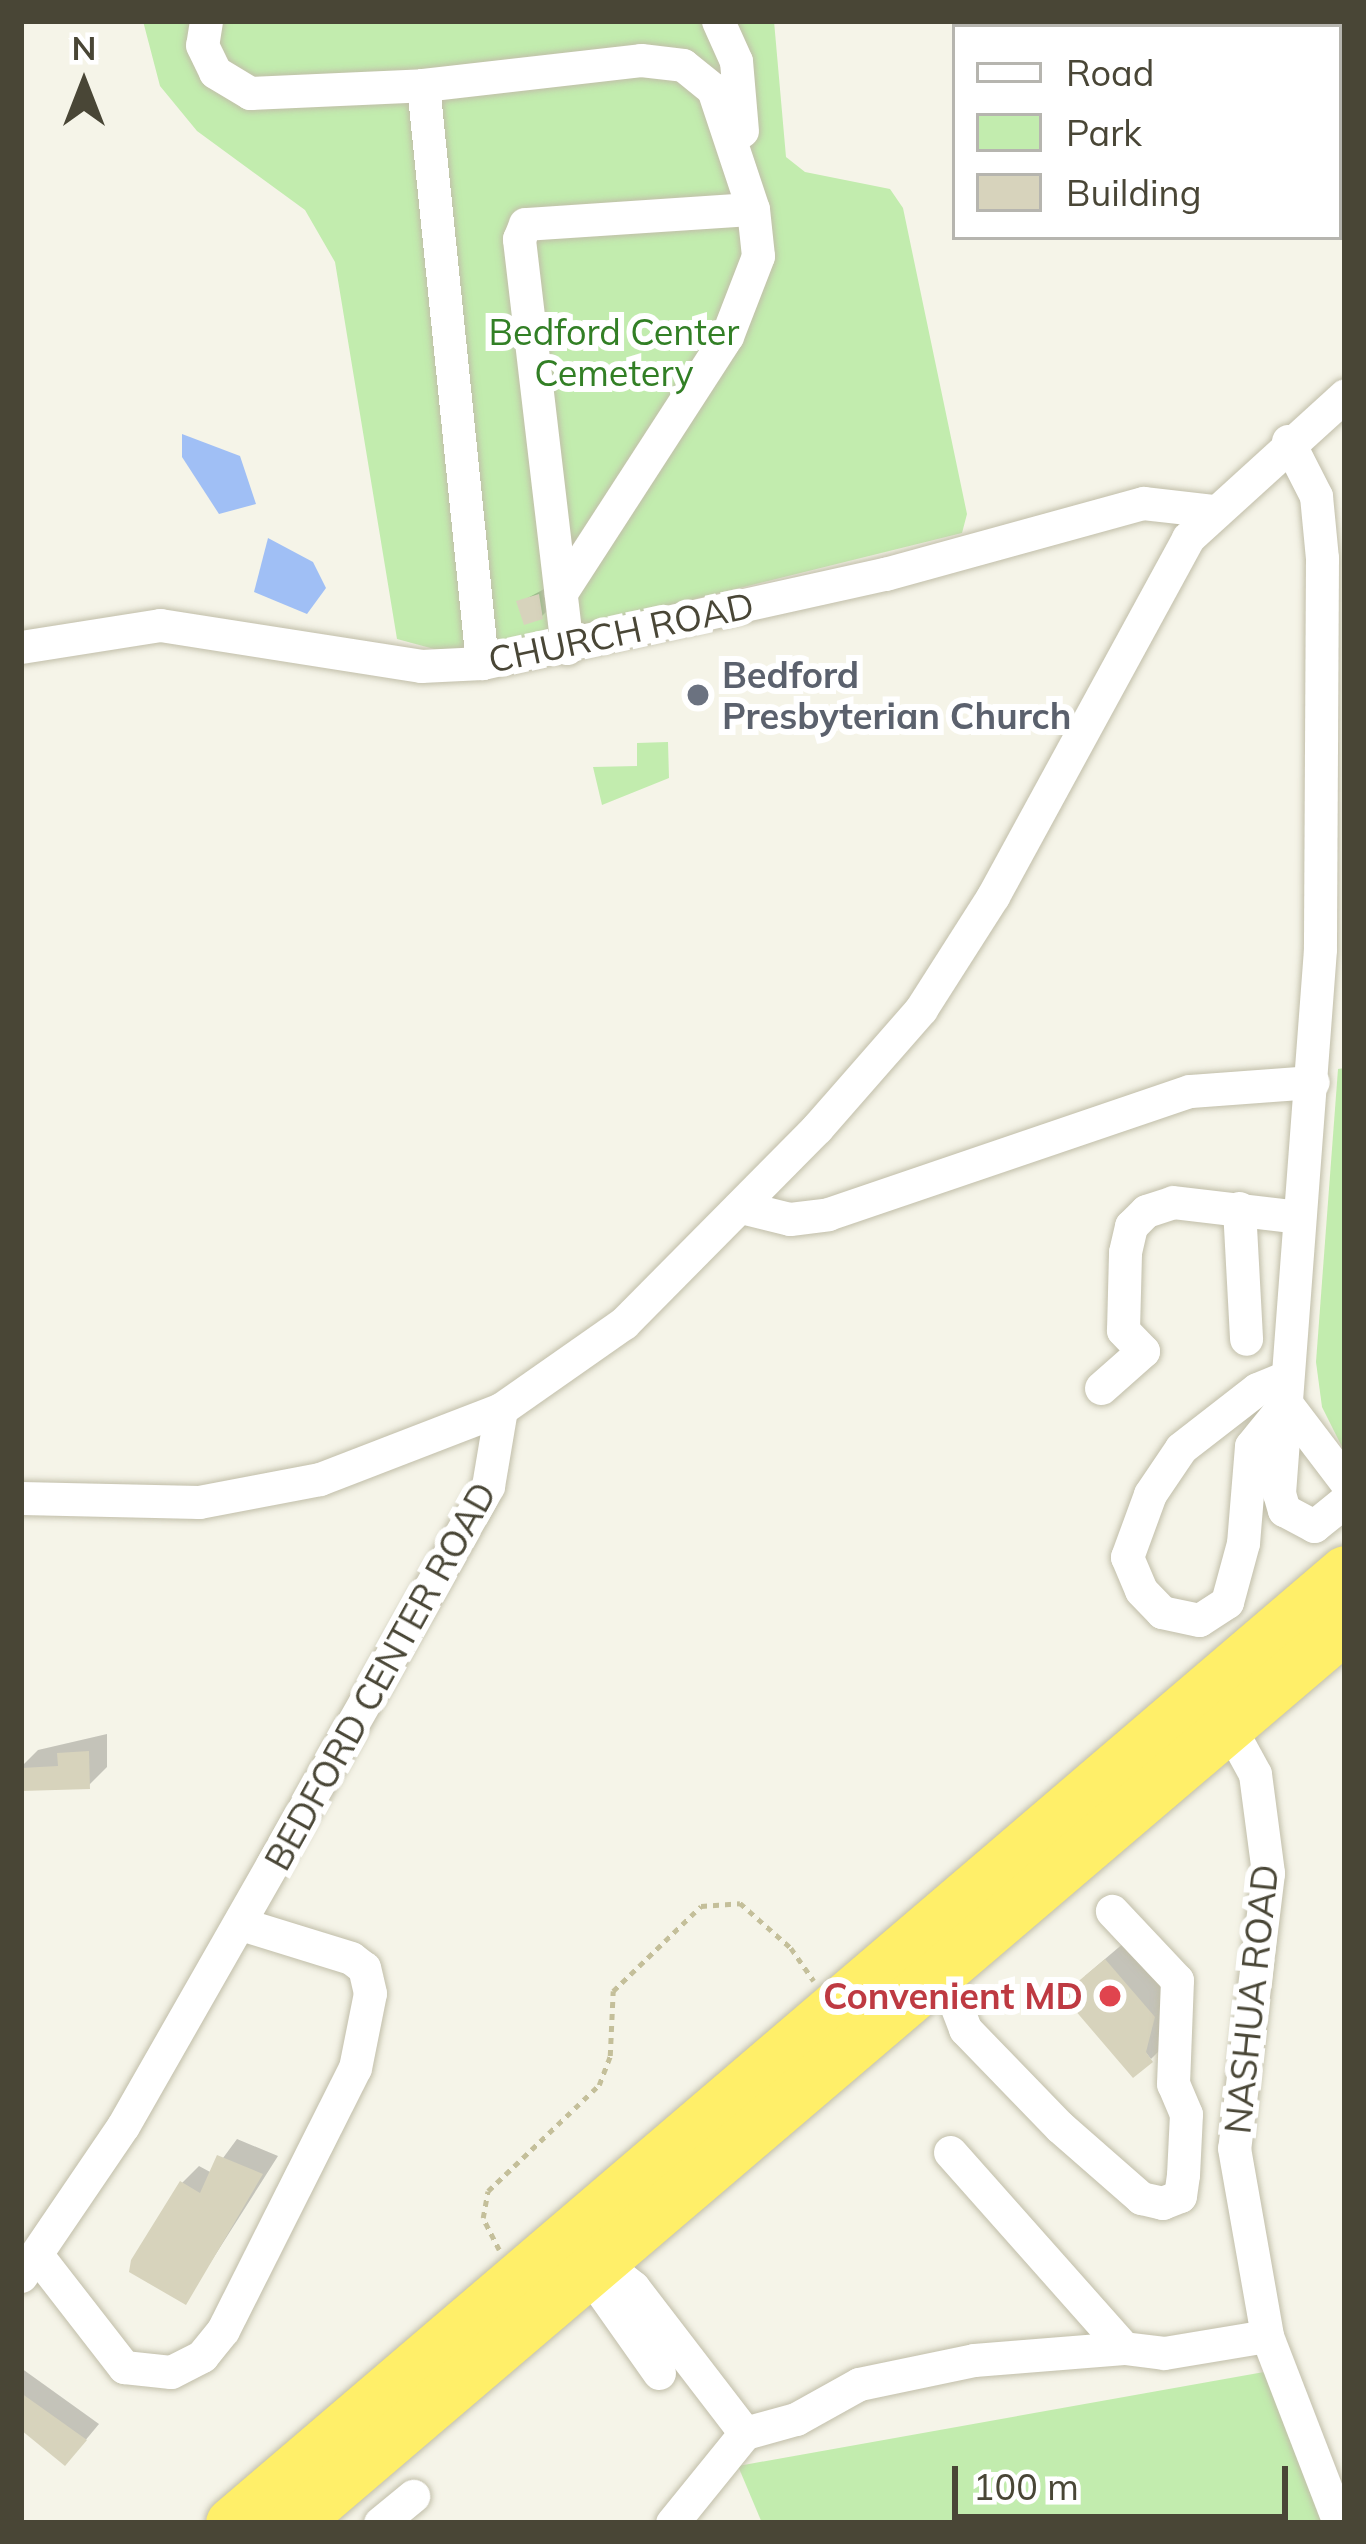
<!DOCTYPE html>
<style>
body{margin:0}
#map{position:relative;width:1366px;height:2544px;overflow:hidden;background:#f5f4e8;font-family:Mulish,sans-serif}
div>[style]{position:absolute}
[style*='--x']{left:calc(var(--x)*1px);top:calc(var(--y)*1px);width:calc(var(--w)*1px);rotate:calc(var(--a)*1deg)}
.green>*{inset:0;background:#c2ecae}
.water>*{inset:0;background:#a0bff5}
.shadow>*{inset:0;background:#0003}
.building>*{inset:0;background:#d7d3bc}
.path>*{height:4.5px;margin-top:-2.25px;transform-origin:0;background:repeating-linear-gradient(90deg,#c4bf9a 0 6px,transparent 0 12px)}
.roads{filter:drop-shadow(0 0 3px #c1bea9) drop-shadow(0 0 3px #c1bea9)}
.minor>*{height:33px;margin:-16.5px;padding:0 16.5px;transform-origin:16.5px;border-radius:16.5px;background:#fff}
.highway>*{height:51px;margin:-25.5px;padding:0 25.5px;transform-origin:25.5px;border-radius:25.5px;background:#ffef69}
.dots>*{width:33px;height:33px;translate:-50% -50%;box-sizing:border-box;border:6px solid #fff;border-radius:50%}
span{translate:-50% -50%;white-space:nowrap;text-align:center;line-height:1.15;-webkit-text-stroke:12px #fff;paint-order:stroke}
.park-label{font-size:36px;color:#327f25}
.street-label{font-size:36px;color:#494636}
.worship-label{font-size:36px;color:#5b616d;font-weight:700}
.left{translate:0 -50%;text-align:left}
.health-label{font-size:36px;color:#be3a42;font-weight:700}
.right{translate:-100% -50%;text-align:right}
.frame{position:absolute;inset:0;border:24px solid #494636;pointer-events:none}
.legend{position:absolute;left:952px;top:24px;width:390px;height:216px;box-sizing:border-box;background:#fff;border:3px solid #b6b5af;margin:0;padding:15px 21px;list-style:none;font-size:36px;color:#494636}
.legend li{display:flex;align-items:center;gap:24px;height:60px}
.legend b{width:60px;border:3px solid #b6b5af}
.north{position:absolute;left:24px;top:24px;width:120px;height:120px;-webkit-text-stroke:9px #fff;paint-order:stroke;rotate:0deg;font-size:33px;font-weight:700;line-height:48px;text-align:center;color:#494636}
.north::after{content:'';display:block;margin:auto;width:42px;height:54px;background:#494636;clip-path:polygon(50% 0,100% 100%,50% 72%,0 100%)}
.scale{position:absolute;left:952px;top:2466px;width:336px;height:54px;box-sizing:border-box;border:6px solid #494636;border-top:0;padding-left:15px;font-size:36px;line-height:42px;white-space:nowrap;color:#494636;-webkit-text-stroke:9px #fff;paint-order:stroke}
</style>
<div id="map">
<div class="green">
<div style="clip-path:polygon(143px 21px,774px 21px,786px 157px,805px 172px,890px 189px,903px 208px,967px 514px,962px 533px,510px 645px,449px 653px,397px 639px,335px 262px,305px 210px,197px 131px,160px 86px)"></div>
<div style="clip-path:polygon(668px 742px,669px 778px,602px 805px,593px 767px,637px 766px,637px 743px)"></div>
<div style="clip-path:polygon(1345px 1068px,1345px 1453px,1322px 1407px,1316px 1362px,1338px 1069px)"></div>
<div style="clip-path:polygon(1264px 2372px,1324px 2523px,762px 2523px,738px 2466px)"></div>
</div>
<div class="water">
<div style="clip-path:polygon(182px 434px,240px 456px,256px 504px,219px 514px,182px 457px)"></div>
<div style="clip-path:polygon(268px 538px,313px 562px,326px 588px,307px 614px,254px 592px)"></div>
</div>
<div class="shadow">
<div style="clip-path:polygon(548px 587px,550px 608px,541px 617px,520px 602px)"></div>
<div style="clip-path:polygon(107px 1734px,107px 1767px,88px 1786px,21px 1788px,21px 1767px,38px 1750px)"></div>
<div style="clip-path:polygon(1125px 1942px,1172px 1997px,1170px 2040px,1151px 2059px,1085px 1976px)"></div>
<div style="clip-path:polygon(237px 2139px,278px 2156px,186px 2301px,182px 2183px,199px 2166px,212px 2173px)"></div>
<div style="clip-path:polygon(21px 2368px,99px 2424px,79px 2448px,21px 2426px)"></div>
</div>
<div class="building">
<div style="clip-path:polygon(539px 594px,543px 619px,524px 625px,516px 601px)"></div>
<div style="clip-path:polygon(89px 1751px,90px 1789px,21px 1791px,21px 1768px,58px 1766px,57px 1753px)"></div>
<div style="clip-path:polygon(1105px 1959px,1155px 2017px,1146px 2052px,1153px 2062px,1133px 2078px,1062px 1995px)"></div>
<div style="clip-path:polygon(217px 2155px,263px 2174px,186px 2305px,129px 2272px,131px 2260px,180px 2181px,200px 2193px)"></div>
<div style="clip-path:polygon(21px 2393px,87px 2440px,65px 2466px,21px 2430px)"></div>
</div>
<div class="path">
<div style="--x:499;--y:2250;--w:36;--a:-117"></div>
<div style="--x:483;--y:2218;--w:27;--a:-80"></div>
<div style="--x:488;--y:2191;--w:153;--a:-43.7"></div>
<div style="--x:599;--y:2085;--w:31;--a:-69"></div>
<div style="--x:610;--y:2056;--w:65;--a:-87.4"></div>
<div style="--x:613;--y:1991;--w:122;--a:-44"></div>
<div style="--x:701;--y:1906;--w:39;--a:-4"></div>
<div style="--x:740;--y:1903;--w:68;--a:41.4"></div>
<div style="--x:791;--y:1948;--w:40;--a:55.1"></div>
</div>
<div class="roads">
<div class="minor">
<div style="--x:206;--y:21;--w:24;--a:99"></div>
<div style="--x:202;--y:45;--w:30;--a:64"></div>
<div style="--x:215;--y:72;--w:41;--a:31"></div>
<div style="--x:250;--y:93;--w:173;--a:-2.6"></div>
<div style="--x:423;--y:85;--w:219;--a:-6.5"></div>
<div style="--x:641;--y:60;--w:42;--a:6.8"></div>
<div style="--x:683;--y:65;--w:38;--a:39"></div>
<div style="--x:713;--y:89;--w:126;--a:71.6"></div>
<div style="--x:753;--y:209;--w:47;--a:83.9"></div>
<div style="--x:758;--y:256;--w:86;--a:111.2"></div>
<div style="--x:727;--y:336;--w:306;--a:122.9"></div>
<div style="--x:718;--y:21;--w:44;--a:65.8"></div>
<div style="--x:736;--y:61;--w:70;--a:85.1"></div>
<div style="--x:1309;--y:21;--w:6;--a:72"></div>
<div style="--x:423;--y:85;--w:581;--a:84.17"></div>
<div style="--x:1339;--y:105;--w:15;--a:67"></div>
<div style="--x:1288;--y:441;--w:62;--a:63"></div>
<div style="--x:1316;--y:496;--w:62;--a:84.5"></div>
<div style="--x:1322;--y:558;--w:391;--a:90.3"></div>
<div style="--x:1320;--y:949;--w:546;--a:94.31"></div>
<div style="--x:1279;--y:1493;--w:18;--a:74"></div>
<div style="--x:1284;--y:1510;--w:34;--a:28"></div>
<div style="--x:1314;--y:1526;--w:40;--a:-39"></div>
<div style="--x:21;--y:647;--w:141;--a:-9"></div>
<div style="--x:160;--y:625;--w:264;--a:8.9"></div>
<div style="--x:421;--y:666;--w:61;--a:-2.8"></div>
<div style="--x:482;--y:663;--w:413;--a:-12.5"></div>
<div style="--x:885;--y:574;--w:268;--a:-15.4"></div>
<div style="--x:1143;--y:503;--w:70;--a:6.5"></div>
<div style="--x:567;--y:648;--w:412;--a:-96.7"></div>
<div style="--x:519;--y:239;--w:16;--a:-68"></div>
<div style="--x:525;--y:224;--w:228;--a:-3.8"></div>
<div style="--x:741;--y:1207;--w:50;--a:13.8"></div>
<div style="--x:790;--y:1219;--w:38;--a:-7"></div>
<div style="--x:828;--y:1214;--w:382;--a:-18.8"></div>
<div style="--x:1190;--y:1091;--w:123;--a:-4.2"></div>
<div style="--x:1239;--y:1208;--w:131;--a:86.9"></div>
<div style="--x:1101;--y:1388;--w:56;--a:-41.4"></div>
<div style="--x:1143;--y:1351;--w:29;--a:-134"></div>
<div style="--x:1123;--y:1330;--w:78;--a:-88.5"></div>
<div style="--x:1125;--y:1252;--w:27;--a:-77"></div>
<div style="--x:1131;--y:1226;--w:21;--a:-45"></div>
<div style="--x:1146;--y:1211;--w:28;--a:-18"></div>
<div style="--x:1173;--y:1202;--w:127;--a:6.8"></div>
<div style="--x:1282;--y:1398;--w:104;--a:52.8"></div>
<div style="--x:1282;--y:1408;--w:49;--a:129.2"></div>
<div style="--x:1251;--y:1446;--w:97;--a:94.7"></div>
<div style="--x:1243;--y:1543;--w:61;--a:105.2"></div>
<div style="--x:1227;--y:1602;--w:33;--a:147"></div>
<div style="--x:1199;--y:1620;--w:38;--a:-168"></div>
<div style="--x:1162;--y:1612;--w:30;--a:-134"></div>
<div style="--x:1141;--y:1590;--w:36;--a:-113"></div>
<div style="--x:1127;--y:1557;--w:67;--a:-69.9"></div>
<div style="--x:1150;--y:1494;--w:55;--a:-56"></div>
<div style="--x:1181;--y:1448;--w:96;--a:-37.8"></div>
<div style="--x:1257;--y:1389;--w:29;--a:-22"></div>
<div style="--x:21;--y:1498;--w:178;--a:1.3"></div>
<div style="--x:199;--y:1502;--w:123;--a:-10.8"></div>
<div style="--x:320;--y:1479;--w:194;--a:-21.1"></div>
<div style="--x:501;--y:1409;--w:150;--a:-35"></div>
<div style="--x:624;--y:1323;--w:274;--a:-45.3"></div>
<div style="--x:817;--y:1128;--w:158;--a:-48.8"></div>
<div style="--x:921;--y:1009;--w:134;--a:-57.5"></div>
<div style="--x:993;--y:896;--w:408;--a:-61.4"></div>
<div style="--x:1188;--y:538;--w:212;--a:-42.3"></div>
<div style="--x:1220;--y:1710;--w:73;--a:61.3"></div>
<div style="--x:1255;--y:1774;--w:100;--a:82.5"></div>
<div style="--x:1268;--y:1873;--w:277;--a:97"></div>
<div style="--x:1234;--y:2148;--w:191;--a:80"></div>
<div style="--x:1267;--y:2336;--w:200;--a:68.9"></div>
<div style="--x:923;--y:1969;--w:36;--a:39"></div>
<div style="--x:951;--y:1992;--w:40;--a:69"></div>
<div style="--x:965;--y:2029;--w:136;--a:45.9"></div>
<div style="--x:1060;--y:2127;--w:108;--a:41.2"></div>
<div style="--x:1141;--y:2198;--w:22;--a:13"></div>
<div style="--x:1162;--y:2203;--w:19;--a:-21"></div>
<div style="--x:1180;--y:2196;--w:21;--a:-82"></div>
<div style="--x:1183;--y:2175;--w:61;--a:-87.2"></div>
<div style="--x:1186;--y:2114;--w:33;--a:-113"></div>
<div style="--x:1173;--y:2084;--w:104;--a:-87.8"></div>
<div style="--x:1177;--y:1980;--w:95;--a:-133.3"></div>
<div style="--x:950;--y:2152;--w:262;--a:48.4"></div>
<div style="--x:1124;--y:2348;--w:40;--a:7.1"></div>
<div style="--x:1164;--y:2353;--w:104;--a:-9.4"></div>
<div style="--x:586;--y:2250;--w:60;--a:38.2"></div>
<div style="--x:633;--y:2287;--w:184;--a:52.5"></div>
<div style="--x:37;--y:2255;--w:142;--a:52.2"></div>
<div style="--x:124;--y:2367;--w:47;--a:6.1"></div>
<div style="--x:171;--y:2372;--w:35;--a:-27"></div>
<div style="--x:202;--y:2356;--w:33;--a:-51"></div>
<div style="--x:223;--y:2330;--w:293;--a:-63.3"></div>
<div style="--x:355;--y:2068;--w:76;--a:-78.7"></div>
<div style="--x:370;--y:1993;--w:26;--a:-103"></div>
<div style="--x:364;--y:1968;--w:16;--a:-142"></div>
<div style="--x:351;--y:1958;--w:115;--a:-162.8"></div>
<div style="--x:580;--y:2261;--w:137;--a:54.8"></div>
<div style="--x:21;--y:2276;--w:181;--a:-55.8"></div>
<div style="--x:123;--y:2126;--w:737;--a:-60.3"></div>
<div style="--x:488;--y:1486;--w:78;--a:-80.4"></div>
<div style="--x:380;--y:2523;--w:43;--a:-39.3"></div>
<div style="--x:672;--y:2523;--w:116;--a:-51"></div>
<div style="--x:745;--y:2433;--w:53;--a:-15.4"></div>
<div style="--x:796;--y:2419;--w:72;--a:-29.1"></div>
<div style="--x:859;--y:2384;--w:117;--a:-11.8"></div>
<div style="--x:974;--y:2360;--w:150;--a:-4.6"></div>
</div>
<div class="highway">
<div style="--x:231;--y:2523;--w:1465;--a:-40.52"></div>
<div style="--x:294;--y:2523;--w:1381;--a:-40.45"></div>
</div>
</div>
<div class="dots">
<div style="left:698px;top:695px;background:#6b7280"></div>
<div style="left:1110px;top:1996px;background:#e0444e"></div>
</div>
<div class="park-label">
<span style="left:614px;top:352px">Bedford Center<br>Cemetery</span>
</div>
<div class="street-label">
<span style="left:621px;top:632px;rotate:-12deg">CHURCH ROAD</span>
<span style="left:380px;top:1676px;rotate:-61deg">BEDFORD CENTER ROAD</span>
<span style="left:1251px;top:1999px;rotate:-84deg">NASHUA ROAD</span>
</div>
<div class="worship-label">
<span class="left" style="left:722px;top:695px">Bedford<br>Presbyterian Church</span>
</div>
<div class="health-label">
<span class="right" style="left:1083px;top:1996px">Convenient MD</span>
</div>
<div class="frame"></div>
<ul class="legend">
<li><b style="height:15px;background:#fff"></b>Road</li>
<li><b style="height:33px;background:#c2ecae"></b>Park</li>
<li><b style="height:33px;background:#d7d3bc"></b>Building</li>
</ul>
<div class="north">N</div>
<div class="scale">100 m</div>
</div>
